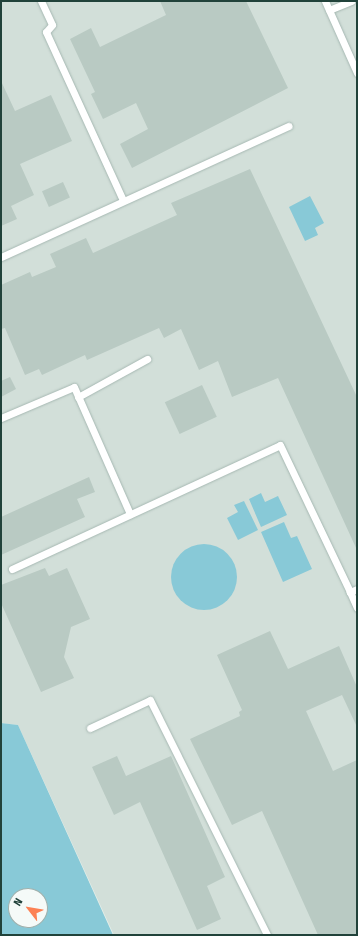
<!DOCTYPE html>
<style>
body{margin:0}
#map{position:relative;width:358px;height:936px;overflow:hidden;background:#e4efea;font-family:"Fira Sans Condensed",sans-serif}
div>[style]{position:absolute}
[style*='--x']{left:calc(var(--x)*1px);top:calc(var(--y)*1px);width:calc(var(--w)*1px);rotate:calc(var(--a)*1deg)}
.built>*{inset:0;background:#d2dfd9}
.water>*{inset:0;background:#88c9d7}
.round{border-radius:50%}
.building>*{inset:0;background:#b9cac3;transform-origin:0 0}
.roads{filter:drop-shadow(0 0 1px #a6b8b2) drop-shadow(0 0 1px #a6b8b2)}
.service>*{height:7px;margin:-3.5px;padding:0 3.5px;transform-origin:3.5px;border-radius:3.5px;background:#fff}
span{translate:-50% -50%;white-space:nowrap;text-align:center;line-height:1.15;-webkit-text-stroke:4px #f5faf8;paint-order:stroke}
.frame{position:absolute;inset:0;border:2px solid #21423a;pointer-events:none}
.north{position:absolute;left:8px;top:888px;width:40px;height:40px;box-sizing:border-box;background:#f5faf8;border:1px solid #a0b0ac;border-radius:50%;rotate:301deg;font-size:11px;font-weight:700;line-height:16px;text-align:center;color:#21423a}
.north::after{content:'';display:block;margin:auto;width:14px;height:18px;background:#fc8154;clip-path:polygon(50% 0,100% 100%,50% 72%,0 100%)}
</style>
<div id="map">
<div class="built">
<div style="clip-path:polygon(1px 1px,357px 1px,357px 935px,114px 935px,18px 725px,1px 723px)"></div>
</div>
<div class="water">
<div style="clip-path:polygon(310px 196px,324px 223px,315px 228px,318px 235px,305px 241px,289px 207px)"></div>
<div style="clip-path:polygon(261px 493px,265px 502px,278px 496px,287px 515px,261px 527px,249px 499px)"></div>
<div style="clip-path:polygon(244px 501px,258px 530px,238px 540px,227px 518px,238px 512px,234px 505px)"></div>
<div style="clip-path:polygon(284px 522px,291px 538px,297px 536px,312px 569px,283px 582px,261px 532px)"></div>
<div class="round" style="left:171px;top:544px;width:66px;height:66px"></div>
<div style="clip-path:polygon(evenodd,1px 723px,18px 725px,113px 935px,1px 935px,1px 723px,16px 896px,40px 896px,40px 920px,16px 920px,16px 896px)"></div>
</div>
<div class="building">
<div style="clip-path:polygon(160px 1px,246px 1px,288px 88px,132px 168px,120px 144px,148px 129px,136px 103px,103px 119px,91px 94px,95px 92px,70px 39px,91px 28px,100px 47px,166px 15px)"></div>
<div style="clip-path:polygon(1px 81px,15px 111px,51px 95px,72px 141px,20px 164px,34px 195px,11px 206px,17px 219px,1px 226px)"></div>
<div style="clip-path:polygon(250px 169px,357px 397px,357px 550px,278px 378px,232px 397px,218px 361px,199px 370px,181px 329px,164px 338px,159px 328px,87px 360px,85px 355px,42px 375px,39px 369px,25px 375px,5px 328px,1px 329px,1px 285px,30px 272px,32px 277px,56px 267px,50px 254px,86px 238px,93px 253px,177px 215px,171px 203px)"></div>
<div style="left:63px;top:182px;width:17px;height:23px;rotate:66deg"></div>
<div style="clip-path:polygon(10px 377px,16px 389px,1px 397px,1px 381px)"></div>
<div style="left:202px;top:385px;width:35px;height:41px;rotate:65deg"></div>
<div style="clip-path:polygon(89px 477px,95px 492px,77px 499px,85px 517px,1px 555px,1px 517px)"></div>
<div style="clip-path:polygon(45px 568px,49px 576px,67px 568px,90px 619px,71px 627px,64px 657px,74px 678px,41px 692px,1px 603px,1px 585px)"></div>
<div style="clip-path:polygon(270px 631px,288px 669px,339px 646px,357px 687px,357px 727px,342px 695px,306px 711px,333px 771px,357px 760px,357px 935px,318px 935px,262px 811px,232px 825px,190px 739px,240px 716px,239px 712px,242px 710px,217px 655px)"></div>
<div style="clip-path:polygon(117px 756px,126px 776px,171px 756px,225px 877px,207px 886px,221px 919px,197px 930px,140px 802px,114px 815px,92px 767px)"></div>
</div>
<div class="roads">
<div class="service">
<div style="--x:41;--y:1;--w:26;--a:65"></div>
<div style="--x:52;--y:25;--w:9;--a:131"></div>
<div style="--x:46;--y:32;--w:185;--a:65.4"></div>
<div style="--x:325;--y:1;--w:79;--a:66"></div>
<div style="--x:329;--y:10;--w:24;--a:-22"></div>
<div style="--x:1;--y:257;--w:316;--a:-24.5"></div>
<div style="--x:78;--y:397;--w:79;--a:-28.8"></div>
<div style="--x:1;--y:418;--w:79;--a:-23"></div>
<div style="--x:74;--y:387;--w:139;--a:66.2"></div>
<div style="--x:12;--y:569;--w:295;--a:-24.8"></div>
<div style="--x:280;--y:445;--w:163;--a:64.5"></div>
<div style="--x:357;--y:589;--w:8;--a:157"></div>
<div style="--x:350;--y:592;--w:17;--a:66"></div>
<div style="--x:90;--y:728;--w:66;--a:-25"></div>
<div style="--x:150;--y:700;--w:263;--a:63.5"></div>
</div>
</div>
<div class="frame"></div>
<div class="north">N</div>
</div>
